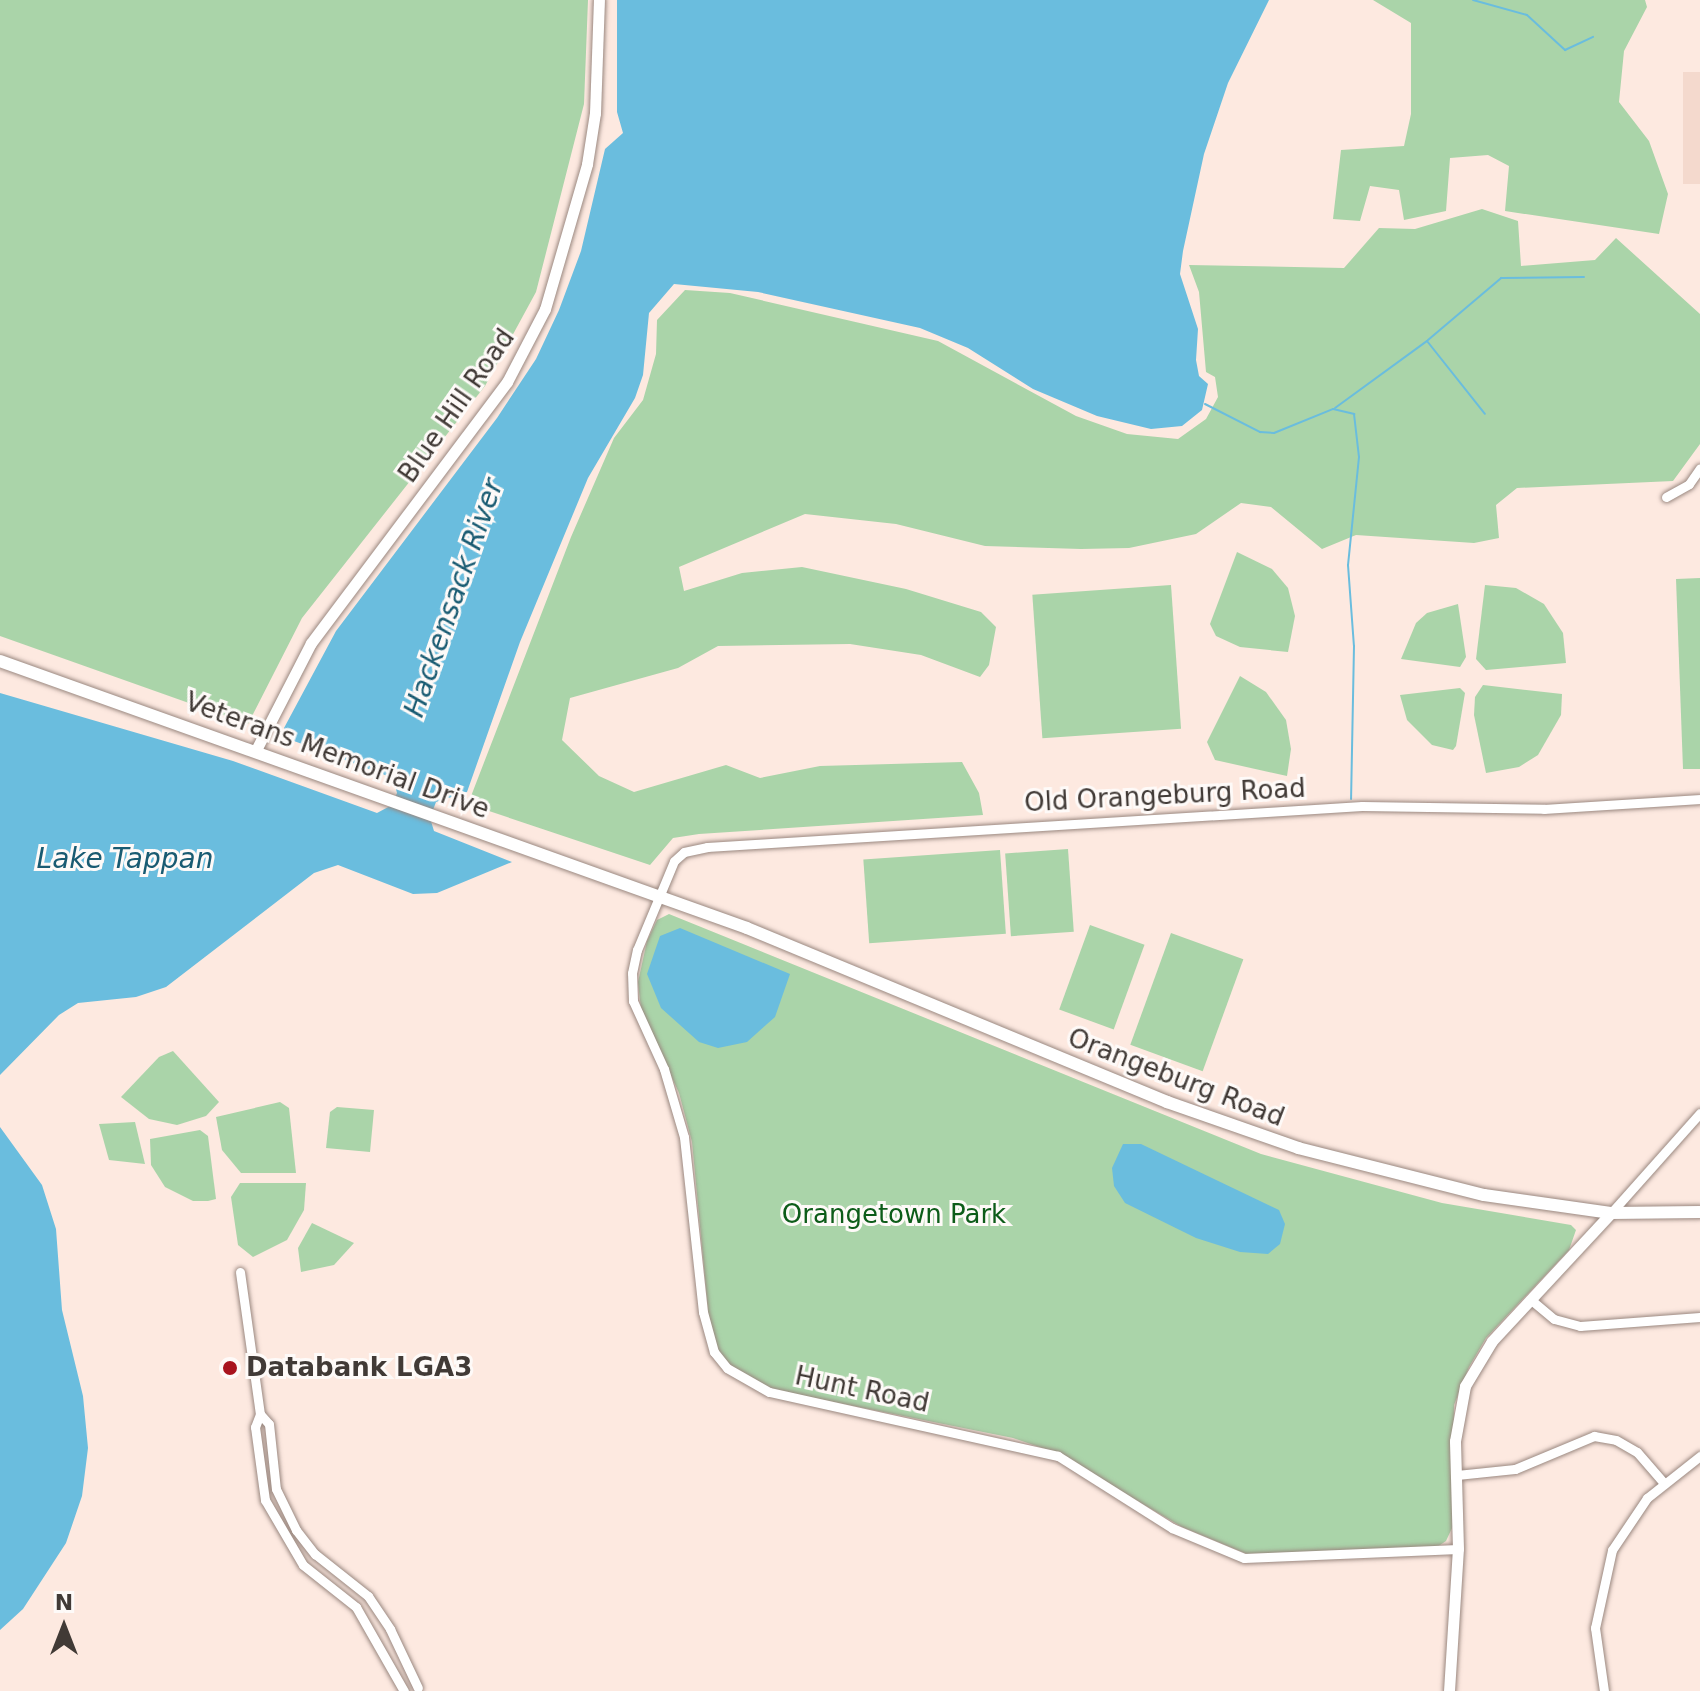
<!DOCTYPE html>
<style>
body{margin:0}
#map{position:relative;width:1700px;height:1691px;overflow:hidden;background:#fde9e0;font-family:"DejaVu Sans",sans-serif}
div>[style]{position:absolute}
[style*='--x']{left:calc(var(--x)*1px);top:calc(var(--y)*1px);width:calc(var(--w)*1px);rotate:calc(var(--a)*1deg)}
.built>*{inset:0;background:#f4d9cd;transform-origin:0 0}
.green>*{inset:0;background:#aad4a9;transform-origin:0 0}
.water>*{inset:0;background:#6abdde}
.stream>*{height:2px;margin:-1px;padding:0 1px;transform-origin:1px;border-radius:1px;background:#6abdde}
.roads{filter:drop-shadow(0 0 2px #9a8880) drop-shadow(0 0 2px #9a8880)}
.minor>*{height:9px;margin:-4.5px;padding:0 4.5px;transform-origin:4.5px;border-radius:4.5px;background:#fff}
.tertiary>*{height:11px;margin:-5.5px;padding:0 5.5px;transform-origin:5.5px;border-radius:5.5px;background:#fff}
.secondary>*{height:12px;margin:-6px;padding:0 6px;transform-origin:6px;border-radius:6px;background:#fff}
.dots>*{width:22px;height:22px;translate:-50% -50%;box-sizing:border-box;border:4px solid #fefaf8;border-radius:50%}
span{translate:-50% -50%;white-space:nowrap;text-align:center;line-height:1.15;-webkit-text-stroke:6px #fefaf8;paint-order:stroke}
.street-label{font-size:26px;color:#413a36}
.park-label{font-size:26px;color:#0d5c19}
.poi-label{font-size:26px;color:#413a36;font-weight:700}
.left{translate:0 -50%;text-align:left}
.water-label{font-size:28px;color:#195b72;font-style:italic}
.north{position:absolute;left:24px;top:1587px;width:80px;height:80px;-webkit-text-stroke:6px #fefaf8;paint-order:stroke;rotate:0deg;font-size:22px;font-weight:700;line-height:32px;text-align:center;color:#413a36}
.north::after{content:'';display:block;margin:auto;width:28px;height:36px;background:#413a36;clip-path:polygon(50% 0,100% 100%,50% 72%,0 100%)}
</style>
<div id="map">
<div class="built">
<div style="left:1683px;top:72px;width:17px;height:112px"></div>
</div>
<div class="green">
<div style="clip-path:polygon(0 0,588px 0,584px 104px,536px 292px,485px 386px,302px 618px,248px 724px,0 636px)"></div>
<div style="clip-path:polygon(1373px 0,1645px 0,1647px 7px,1624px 51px,1619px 102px,1649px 141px,1668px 194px,1659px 234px,1505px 211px,1509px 166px,1488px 155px,1450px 158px,1446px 211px,1404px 220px,1399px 190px,1370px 186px,1360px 221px,1333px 219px,1341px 150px,1404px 146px,1411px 114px,1411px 23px)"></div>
<div style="clip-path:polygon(1482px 209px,1518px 221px,1521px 266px,1595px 260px,1616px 238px,1700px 314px,1700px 444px,1673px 481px,1517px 488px,1496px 505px,1499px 538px,1474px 543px,1356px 535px,1322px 549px,1271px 507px,1241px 503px,1196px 534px,1129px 548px,1081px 549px,985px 546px,896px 524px,805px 514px,679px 567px,684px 591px,742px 573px,802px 567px,906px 589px,981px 612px,996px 627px,989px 665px,980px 677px,921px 655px,850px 644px,718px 646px,678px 668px,570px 698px,562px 740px,599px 776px,634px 792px,726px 765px,760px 778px,820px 766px,962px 762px,979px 793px,983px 815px,699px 834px,673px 838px,650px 865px,468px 804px,571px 537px,614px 438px,643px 400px,656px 354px,657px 320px,685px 290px,730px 293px,938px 341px,1076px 416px,1127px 434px,1178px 439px,1206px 419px,1218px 397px,1215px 377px,1206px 372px,1199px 292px,1189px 265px,1344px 268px,1379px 228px,1415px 229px)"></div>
<div style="clip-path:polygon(1237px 552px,1272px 569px,1288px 588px,1295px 616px,1288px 652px,1240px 647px,1216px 636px,1210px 624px)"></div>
<div style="clip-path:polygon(1700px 578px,1700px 769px,1683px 769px,1676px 579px)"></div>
<div style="left:1171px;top:585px;width:144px;height:139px;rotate:86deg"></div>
<div style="clip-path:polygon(1485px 585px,1516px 588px,1544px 604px,1563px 633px,1566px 663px,1486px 670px,1476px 659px)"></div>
<div style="clip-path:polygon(1458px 604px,1466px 657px,1460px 667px,1401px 659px,1416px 623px,1427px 613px)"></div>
<div style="clip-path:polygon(1240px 676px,1266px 692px,1286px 720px,1291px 749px,1287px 776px,1215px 760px,1207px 742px)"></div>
<div style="clip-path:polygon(1483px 685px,1562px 694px,1561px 715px,1538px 755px,1519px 767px,1486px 773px,1474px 715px,1475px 697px)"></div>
<div style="clip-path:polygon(1460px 688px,1465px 693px,1456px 746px,1453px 750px,1432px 745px,1407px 720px,1400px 695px)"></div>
<div style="left:1068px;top:849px;width:83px;height:63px;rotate:86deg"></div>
<div style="left:1000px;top:850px;width:84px;height:137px;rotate:86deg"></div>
<div style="clip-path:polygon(669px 914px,1261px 1154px,1442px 1203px,1571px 1225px,1576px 1230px,1569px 1250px,1486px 1338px,1469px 1367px,1454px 1405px,1453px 1526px,1446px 1541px,1437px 1547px,1247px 1554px,1182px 1527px,1054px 1452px,1013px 1438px,774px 1390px,742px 1375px,721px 1357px,710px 1331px,692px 1142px,679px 1093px,641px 1009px,638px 982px,647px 941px,657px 920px)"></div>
<div style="left:1090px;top:925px;width:58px;height:90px;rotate:20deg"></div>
<div style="left:1171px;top:933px;width:77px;height:119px;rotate:20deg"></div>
<div style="clip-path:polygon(173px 1051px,219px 1102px,206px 1116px,177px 1125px,149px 1119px,121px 1097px,159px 1057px)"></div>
<div style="clip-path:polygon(280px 1102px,289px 1108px,296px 1173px,241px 1173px,222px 1150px,216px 1117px)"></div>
<div style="clip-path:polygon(337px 1107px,374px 1110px,370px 1152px,326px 1148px,330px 1112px)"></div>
<div style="clip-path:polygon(135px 1122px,145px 1164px,109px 1160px,99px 1124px)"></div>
<div style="clip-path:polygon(200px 1130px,208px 1136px,216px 1199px,208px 1201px,193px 1201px,165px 1187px,151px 1165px,150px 1139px)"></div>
<div style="clip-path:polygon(240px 1183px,306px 1183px,304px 1210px,287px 1240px,253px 1257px,238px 1245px,231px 1197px)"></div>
<div style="clip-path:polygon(312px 1223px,354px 1243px,334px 1265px,301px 1272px,298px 1248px)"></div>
</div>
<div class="water">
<div style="clip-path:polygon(617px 0,1269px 0,1228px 83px,1204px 154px,1183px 251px,1180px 274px,1198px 329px,1196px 360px,1199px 376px,1208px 384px,1202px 410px,1182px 426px,1151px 429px,1097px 416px,1033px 389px,968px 348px,920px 328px,758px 292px,674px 284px,649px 313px,643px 375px,635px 398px,588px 478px,520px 642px,467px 792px,436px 802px,430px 818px,434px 831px,512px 862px,437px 893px,413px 894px,338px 865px,314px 873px,166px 987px,136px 997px,78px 1003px,59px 1015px,0 1075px,0 693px,233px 761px,377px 813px,392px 805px,397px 793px,393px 778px,286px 738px,284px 728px,336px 631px,497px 418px,536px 359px,559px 310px,581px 251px,605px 149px,623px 133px,617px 112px)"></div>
<div style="clip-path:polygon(680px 928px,790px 974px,775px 1017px,747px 1042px,718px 1048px,699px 1042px,661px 1008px,647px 974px,660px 936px)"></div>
<div style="clip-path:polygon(0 1127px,42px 1185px,56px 1229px,62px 1310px,83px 1396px,88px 1448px,82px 1496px,66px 1543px,23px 1609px,0 1630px)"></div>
<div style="clip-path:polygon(1123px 1144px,1141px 1144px,1279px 1210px,1285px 1224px,1280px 1244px,1268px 1254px,1240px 1252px,1196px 1238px,1125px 1203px,1114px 1186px,1112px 1168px)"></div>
</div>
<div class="stream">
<div style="--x:1473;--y:0;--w:56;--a:15.5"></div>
<div style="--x:1527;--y:15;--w:52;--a:42.6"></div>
<div style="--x:1565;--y:50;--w:31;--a:-25"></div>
<div style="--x:1428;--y:340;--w:96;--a:-40.3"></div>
<div style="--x:1501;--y:278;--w:83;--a:-0.7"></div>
<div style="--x:1205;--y:404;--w:62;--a:27"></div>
<div style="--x:1260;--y:432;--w:14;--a:4"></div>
<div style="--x:1274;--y:433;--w:64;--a:-22.1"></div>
<div style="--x:1333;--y:409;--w:22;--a:13"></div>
<div style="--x:1354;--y:414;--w:43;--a:83.4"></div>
<div style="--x:1359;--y:457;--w:109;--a:95.8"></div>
<div style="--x:1348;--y:565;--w:81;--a:85.8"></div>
<div style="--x:1354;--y:646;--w:153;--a:91.1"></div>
<div style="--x:1335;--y:408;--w:114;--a:-36.1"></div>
<div style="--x:1427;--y:341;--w:93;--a:51.5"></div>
</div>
<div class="roads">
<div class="minor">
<div style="--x:1666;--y:497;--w:26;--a:-29"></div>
<div style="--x:1689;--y:484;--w:19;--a:-55"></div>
<div style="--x:1611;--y:1213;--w:134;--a:-48.3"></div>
<div style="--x:240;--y:1272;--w:143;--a:82"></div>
<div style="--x:260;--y:1414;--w:14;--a:111"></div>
<div style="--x:255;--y:1427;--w:74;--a:82.2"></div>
<div style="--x:265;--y:1500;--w:75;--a:59.7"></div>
<div style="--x:303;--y:1565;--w:68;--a:38.4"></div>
<div style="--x:356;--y:1607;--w:97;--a:60.3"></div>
<div style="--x:1530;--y:1299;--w:31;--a:40"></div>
<div style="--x:1554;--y:1319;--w:27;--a:15"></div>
<div style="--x:1580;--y:1326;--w:120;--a:-4.3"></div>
<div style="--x:260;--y:1414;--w:13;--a:48"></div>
<div style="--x:269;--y:1424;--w:65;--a:83.9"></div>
<div style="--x:276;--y:1489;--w:46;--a:64"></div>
<div style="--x:296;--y:1530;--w:31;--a:52"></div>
<div style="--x:315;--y:1554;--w:68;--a:38.4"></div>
<div style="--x:368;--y:1596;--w:40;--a:56"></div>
<div style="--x:390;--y:1629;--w:65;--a:64.6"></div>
<div style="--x:1457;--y:1475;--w:58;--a:-5.9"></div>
<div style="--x:1515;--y:1469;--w:86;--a:-22.7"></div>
<div style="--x:1594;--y:1436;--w:22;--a:10"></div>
<div style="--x:1616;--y:1440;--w:24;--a:30"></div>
<div style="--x:1637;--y:1452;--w:40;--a:49"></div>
<div style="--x:1458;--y:1549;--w:214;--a:177.6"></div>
<div style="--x:1244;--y:1558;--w:78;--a:-157.4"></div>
<div style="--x:1172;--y:1528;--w:135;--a:-147.7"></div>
<div style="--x:1058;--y:1456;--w:296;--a:-167.5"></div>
<div style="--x:769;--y:1392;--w:48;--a:-150.3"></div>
<div style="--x:727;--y:1368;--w:21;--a:-129"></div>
<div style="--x:714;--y:1352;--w:41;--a:-105.4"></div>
<div style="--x:703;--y:1312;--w:176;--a:-96.2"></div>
<div style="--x:684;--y:1137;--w:71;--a:-106.4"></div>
<div style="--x:664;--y:1069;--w:75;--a:-114.5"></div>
<div style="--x:633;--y:1001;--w:28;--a:-92"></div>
<div style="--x:632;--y:973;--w:24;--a:-78"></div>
<div style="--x:637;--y:950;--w:96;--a:-67.4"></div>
<div style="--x:674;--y:861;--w:13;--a:-42"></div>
<div style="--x:684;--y:852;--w:24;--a:-12"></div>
<div style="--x:707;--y:847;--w:656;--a:-3.58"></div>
<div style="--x:1362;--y:806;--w:182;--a:0.9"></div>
<div style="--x:1544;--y:809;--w:156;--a:-3.7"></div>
<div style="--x:1604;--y:1691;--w:64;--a:-98.1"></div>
<div style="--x:1595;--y:1628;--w:80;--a:-77.7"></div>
<div style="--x:1612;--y:1550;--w:63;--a:-56.1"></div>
<div style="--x:1647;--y:1498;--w:68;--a:-38.4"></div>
</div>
<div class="tertiary">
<div style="--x:256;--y:750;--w:120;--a:-62.8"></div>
<div style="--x:311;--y:643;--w:326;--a:-53.1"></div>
<div style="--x:507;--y:382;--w:82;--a:-62.5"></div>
<div style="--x:545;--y:309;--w:151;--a:-73.8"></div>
<div style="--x:587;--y:164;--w:52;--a:-81.1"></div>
<div style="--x:595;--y:113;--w:113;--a:-88"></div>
<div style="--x:1449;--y:1691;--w:142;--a:-86.4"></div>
<div style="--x:1458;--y:1549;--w:108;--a:-91.6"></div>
<div style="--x:1455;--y:1441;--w:56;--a:-79.7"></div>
<div style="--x:1465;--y:1386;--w:52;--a:-59"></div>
<div style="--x:1492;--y:1341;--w:175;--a:-47.1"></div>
</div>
<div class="secondary">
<div style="--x:0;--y:661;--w:793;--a:19.67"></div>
<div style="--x:747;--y:928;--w:455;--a:22.5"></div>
<div style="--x:1167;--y:1102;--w:139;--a:19.3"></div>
<div style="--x:1298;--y:1148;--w:192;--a:14.2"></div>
<div style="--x:1484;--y:1195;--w:128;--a:8.1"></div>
<div style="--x:1611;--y:1213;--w:89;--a:-0.6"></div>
</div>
</div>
<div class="dots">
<div style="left:230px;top:1368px;background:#a9141f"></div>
</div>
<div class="street-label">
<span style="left:457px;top:406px;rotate:-55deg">Blue Hill Road</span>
<span style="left:337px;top:756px;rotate:20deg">Veterans Memorial Drive</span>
<span style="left:1165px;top:796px;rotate:-3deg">Old Orangeburg Road</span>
<span style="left:1176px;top:1078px;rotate:21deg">Orangeburg Road</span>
<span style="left:862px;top:1390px;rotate:12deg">Hunt Road</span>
</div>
<div class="park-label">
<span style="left:894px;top:1215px">Orangetown Park</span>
</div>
<div class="poi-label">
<span class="left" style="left:246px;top:1368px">Databank LGA3</span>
</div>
<div class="water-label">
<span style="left:454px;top:598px;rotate:-71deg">Hackensack River</span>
<span style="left:125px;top:859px">Lake Tappan</span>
</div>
<div class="north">N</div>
</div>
